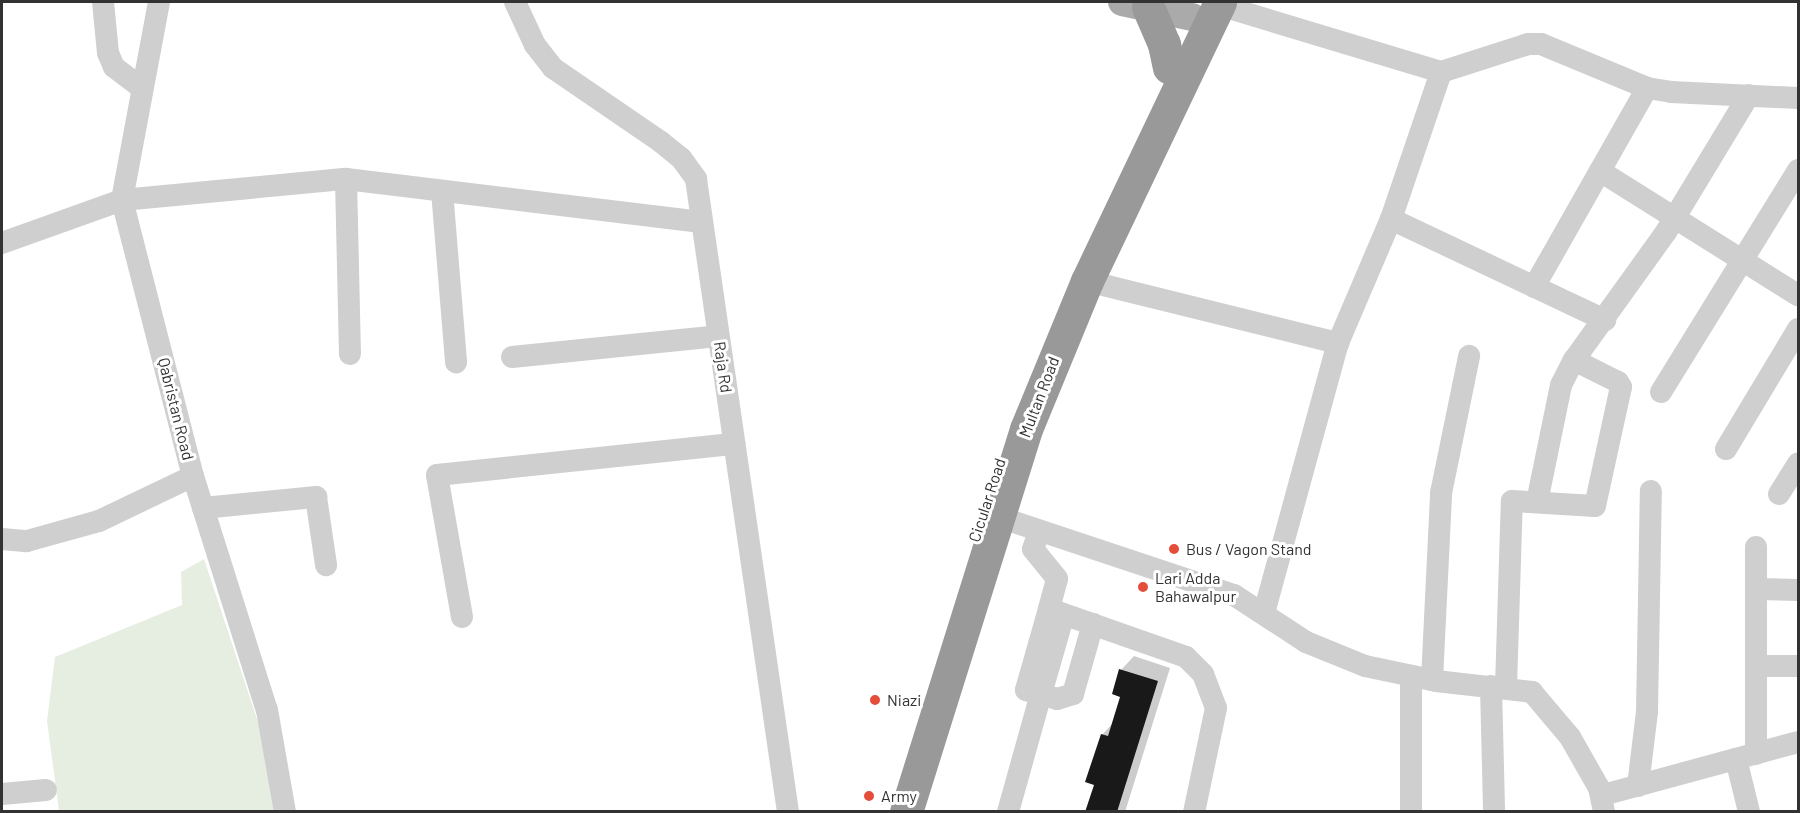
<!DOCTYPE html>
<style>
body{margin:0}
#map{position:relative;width:1800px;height:813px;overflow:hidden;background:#fff;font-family:Barlow,sans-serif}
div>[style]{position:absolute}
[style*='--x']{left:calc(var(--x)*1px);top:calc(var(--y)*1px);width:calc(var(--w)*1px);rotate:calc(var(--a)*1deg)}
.green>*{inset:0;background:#e5eee1}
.shadow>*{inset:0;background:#0003}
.building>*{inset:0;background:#191919}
.minor>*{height:22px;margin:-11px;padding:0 11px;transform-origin:11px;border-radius:11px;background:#cfcfcf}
.major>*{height:28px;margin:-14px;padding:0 14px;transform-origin:14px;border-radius:14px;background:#aaa}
.highway>*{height:33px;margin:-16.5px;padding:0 16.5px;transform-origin:16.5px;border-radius:16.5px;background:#999}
.dots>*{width:16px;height:16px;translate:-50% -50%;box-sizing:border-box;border:3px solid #fff;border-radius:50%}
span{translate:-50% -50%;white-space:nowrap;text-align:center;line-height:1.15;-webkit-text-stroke:6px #fff;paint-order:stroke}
.street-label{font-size:16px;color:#323232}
.poi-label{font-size:16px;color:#323232}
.left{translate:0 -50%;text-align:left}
.frame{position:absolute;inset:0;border:3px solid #323232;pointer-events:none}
</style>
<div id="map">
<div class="green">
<div style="clip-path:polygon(204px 559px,260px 728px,274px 811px,59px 811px,47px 721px,55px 657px,182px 605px,181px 572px)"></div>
</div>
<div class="shadow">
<div style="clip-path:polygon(1134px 656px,1170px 668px,1125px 812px,1087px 812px,1095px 784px,1102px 735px,1113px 723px,1122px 696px,1121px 670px)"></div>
</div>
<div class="building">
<div style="clip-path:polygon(1119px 669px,1158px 681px,1117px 812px,1085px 812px,1094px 785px,1085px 782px,1101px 734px,1108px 736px,1120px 697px,1112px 694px)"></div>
</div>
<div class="minor">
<div style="--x:103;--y:2;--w:51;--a:84.4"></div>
<div style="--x:108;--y:53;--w:15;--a:67"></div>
<div style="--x:114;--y:67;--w:34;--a:37"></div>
<div style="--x:159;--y:2;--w:201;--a:100.6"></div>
<div style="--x:122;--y:200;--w:285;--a:75.6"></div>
<div style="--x:193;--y:476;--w:245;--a:72.5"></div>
<div style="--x:267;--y:710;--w:104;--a:80"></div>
<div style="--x:515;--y:2;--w:47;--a:65.1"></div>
<div style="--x:535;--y:45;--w:29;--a:52"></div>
<div style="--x:553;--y:68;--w:131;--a:34.4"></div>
<div style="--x:661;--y:142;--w:26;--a:39"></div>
<div style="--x:681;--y:158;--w:26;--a:54"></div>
<div style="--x:696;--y:179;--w:640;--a:81.73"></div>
<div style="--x:1219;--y:5;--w:232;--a:16.8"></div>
<div style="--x:1441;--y:72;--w:91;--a:-17.8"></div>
<div style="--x:1528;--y:44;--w:13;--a:0"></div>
<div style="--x:1541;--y:44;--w:115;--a:22.5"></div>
<div style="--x:1647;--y:88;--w:24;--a:9"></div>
<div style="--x:1671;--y:92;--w:127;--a:2.7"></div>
<div style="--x:1600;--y:171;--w:234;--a:32.1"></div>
<div style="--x:346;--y:179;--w:175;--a:88.7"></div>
<div style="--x:442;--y:191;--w:172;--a:85.3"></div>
<div style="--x:1391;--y:219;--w:237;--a:25.3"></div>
<div style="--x:2;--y:243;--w:127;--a:-19.7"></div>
<div style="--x:122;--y:200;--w:225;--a:-5.4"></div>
<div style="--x:346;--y:179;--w:358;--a:6.9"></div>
<div style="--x:1087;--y:281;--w:259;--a:13.9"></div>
<div style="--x:1534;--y:287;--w:229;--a:-60.4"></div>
<div style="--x:512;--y:357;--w:207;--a:-5.8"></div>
<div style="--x:1661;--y:392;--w:261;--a:-58.3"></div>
<div style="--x:1726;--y:449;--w:140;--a:-59"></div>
<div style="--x:1779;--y:494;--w:36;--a:-58"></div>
<div style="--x:1537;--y:502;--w:119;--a:-78.4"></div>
<div style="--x:1561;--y:385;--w:28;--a:-63"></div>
<div style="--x:1574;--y:360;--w:158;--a:-54.3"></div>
<div style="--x:1666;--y:232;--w:160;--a:-58.8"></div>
<div style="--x:203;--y:508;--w:114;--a:-5.6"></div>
<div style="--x:316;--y:497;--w:69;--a:81.6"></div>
<div style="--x:996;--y:516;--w:251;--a:18.4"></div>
<div style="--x:1234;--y:595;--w:86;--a:33.1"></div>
<div style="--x:1306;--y:642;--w:64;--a:22.1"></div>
<div style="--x:1365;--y:666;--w:73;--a:11.9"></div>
<div style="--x:1436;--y:681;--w:97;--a:6.5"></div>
<div style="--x:1532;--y:692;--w:59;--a:49.8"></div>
<div style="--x:1570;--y:737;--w:59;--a:60.4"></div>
<div style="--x:1599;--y:788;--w:25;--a:78"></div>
<div style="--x:1039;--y:531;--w:19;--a:108"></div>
<div style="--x:1033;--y:549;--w:38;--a:51"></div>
<div style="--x:1057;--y:579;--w:31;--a:105"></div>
<div style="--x:1049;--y:609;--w:145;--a:19.3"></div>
<div style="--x:1186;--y:657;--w:24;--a:45"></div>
<div style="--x:1203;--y:674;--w:36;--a:69"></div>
<div style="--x:1216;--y:708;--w:106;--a:101.9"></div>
<div style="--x:2;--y:539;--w:25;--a:5"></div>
<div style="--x:27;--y:541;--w:75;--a:-15.5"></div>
<div style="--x:99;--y:521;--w:104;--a:-25.6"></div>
<div style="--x:1756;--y:589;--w:42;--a:1.4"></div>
<div style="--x:1049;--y:609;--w:84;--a:105.9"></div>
<div style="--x:1026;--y:690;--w:16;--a:15"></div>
<div style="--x:1041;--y:694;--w:83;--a:-74"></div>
<div style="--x:1264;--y:613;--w:280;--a:-74.7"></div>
<div style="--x:1338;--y:343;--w:135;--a:-66.9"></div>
<div style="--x:1391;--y:219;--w:155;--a:-71.2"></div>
<div style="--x:462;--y:617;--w:144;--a:-100"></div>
<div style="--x:437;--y:475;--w:299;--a:-6"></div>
<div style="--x:1756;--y:666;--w:42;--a:0"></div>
<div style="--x:1411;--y:676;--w:136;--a:90"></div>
<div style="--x:1432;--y:680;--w:187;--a:-87.2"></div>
<div style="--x:1441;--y:493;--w:140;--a:-78.4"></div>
<div style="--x:1491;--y:686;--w:126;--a:88.6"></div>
<div style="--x:1506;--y:687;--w:186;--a:-88.2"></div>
<div style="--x:1512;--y:501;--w:83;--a:3.4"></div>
<div style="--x:1595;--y:506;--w:122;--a:-77.7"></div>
<div style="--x:1621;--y:387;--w:6;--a:-121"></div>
<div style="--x:1618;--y:382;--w:49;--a:-153.4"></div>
<div style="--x:1756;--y:754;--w:207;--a:-90"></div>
<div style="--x:1736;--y:759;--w:55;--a:76.2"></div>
<div style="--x:1638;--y:786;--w:75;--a:-83.1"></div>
<div style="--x:1647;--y:712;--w:221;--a:-89"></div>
<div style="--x:2;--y:794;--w:44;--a:-5.2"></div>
<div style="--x:1603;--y:795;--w:202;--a:-15.2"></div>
<div style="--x:1008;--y:812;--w:123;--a:-74.4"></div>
<div style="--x:1041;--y:694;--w:17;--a:17"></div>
<div style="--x:1057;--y:699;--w:17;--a:-17"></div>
<div style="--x:1073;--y:694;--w:73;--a:-74.1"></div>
</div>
<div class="major">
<div style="--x:1122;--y:2;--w:72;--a:12.1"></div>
</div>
<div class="highway">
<div style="--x:1148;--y:7;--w:40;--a:66.6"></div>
<div style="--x:1164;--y:44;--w:24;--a:78"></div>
<div style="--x:906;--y:812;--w:401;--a:-72.6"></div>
<div style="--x:1026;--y:429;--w:160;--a:-67.6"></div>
<div style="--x:1087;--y:281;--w:309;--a:-64.5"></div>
</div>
<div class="dots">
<div style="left:1174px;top:549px;background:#e34d3a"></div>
<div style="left:1143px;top:587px;background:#e34d3a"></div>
<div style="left:875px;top:700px;background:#e34d3a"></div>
<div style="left:869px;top:796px;background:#e34d3a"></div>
</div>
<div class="street-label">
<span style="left:723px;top:367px;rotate:82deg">Raja Rd</span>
<span style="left:1039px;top:397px;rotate:-69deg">Multan Road</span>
<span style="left:176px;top:409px;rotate:76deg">Qabristan Road</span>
<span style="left:987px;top:500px;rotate:-72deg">Cicular Road</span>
</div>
<div class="poi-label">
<span class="left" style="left:1186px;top:549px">Bus / Vagon Stand</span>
<span class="left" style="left:1155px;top:587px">Lari Adda<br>Bahawalpur</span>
<span class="left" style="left:887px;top:700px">Niazi</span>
<span class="left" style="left:881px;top:796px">Army</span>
</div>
<div class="frame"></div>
</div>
